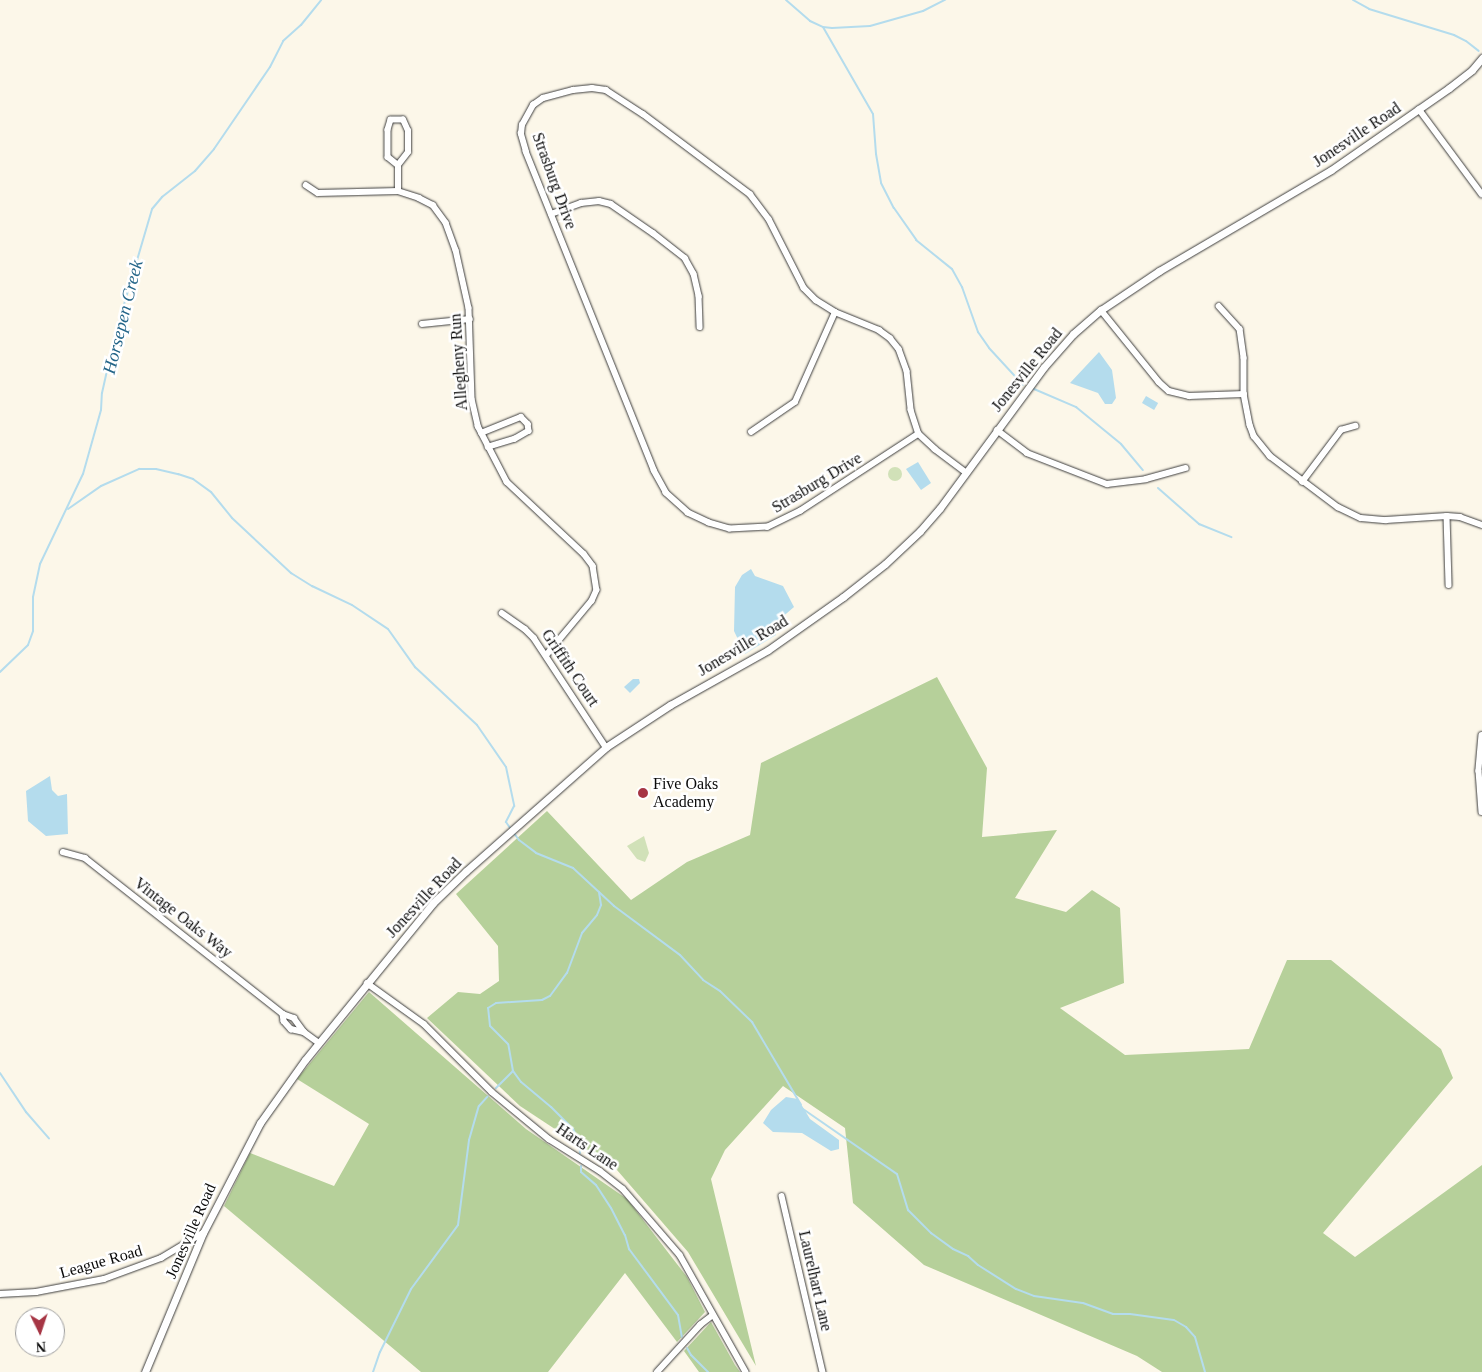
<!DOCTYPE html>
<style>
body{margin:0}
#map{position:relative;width:1482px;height:1372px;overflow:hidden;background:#fcf7e9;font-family:Georgia,serif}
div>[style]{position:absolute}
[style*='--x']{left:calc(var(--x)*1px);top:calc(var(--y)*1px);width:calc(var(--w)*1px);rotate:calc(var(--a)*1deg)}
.green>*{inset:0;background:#d1e1b8}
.round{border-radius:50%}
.forest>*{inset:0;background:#b6d09a}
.water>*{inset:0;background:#b4dced;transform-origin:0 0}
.stream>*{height:2px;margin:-1px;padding:0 1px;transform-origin:1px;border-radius:1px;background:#b4dced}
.roads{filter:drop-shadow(0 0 1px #3d3d3d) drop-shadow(0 0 1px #3d3d3d)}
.minor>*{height:5.5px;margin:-2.75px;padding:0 2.75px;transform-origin:2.75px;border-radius:2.75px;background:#fff}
.tertiary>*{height:7px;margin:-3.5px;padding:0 3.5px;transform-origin:3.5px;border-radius:3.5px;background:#fff}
.dots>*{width:14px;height:14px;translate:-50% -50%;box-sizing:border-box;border:2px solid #fff;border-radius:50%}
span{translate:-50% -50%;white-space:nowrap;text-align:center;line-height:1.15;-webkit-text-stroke:5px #fff;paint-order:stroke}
.street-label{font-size:16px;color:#0a0a0a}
.poi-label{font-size:16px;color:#0a0a0a}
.left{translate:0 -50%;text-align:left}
.water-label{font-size:18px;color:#256689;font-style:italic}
.north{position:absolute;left:15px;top:1307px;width:50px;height:50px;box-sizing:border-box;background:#fff;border:1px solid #9d9d9d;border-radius:50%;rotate:176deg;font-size:14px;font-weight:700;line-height:20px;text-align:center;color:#0a0a0a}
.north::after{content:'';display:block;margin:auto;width:18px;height:22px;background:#a63544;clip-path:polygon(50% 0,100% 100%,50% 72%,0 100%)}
</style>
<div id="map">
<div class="green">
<div class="round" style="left:888px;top:467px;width:14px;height:14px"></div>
<div style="clip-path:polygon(644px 836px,649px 853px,645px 862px,637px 859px,627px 846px)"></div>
</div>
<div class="forest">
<div style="clip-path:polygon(937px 677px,987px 768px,982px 837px,1057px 830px,1015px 898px,1066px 912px,1092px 890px,1120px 908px,1124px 983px,1060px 1008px,1125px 1055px,1249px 1049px,1287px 960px,1331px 960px,1441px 1049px,1453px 1078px,1323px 1233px,1355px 1257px,1482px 1165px,1482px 1372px,1162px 1372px,1137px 1356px,924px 1265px,853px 1203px,845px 1128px,783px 1086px,725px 1150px,711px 1179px,756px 1366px,688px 1252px,617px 1170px,520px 1106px,427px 1018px,458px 992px,480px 994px,499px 981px,498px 946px,456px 894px,547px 811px,631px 900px,687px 862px,750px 835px,761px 763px)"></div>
<div style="clip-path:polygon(369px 992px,526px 1129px,627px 1199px,687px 1277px,705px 1312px,677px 1342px,625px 1273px,548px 1372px,421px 1372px,224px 1206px,250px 1153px,334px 1186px,369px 1124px,297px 1079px)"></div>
<div style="clip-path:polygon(711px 1322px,735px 1365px,740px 1372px,699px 1372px,684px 1351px)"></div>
</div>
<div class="water">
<div style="clip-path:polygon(1099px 352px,1112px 370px,1116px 398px,1112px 404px,1105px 404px,1098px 393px,1070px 383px)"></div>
<div style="left:1146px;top:396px;width:14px;height:8px;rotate:30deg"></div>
<div style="clip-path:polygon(918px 462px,931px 483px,921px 490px,906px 469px)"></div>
<div style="clip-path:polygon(751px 569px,755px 576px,783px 586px,794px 607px,773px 625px,776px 635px,745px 654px,734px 631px,735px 587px,742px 575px)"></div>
<div style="clip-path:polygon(633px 679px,639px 679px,640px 683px,630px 693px,624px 687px)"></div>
<div style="clip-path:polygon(50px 776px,52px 790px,58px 796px,67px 794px,68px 834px,46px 836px,28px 821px,26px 791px)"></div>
<div style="clip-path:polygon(786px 1097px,798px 1099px,810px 1119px,839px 1140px,839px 1149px,831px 1151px,802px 1133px,773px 1132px,763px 1123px,771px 1110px)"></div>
</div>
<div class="stream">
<div style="--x:786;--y:0;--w:32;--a:41"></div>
<div style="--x:810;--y:21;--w:14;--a:25"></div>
<div style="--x:823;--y:27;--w:9;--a:6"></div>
<div style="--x:832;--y:28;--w:38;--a:-3"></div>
<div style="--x:870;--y:26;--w:55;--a:-15.8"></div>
<div style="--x:923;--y:11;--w:25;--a:-27"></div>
<div style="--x:1353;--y:0;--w:18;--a:29"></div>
<div style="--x:1369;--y:9;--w:89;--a:17"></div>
<div style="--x:1454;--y:35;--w:13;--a:27"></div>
<div style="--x:1466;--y:41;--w:16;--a:38"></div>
<div style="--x:823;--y:27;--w:100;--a:60.1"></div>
<div style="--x:873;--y:114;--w:40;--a:85.7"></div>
<div style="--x:876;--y:154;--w:29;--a:80"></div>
<div style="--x:881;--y:183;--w:28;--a:63"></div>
<div style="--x:894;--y:208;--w:39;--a:55"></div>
<div style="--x:916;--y:240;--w:46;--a:38.9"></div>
<div style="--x:952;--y:269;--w:21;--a:61"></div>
<div style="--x:962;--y:287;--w:48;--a:70.4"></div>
<div style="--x:978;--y:332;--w:19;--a:55"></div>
<div style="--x:989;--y:348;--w:50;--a:47.4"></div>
<div style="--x:1034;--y:389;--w:46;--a:23.2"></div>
<div style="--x:1076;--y:407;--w:58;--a:39.4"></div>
<div style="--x:1121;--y:444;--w:34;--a:50"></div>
<div style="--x:1158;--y:488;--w:55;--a:41.3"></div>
<div style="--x:1199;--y:524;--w:35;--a:22"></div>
<div style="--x:68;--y:509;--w:40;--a:-34.9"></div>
<div style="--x:101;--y:486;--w:42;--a:-24.1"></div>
<div style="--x:139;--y:469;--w:17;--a:0"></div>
<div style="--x:156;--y:469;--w:23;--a:13"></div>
<div style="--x:178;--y:474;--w:16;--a:18"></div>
<div style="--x:193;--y:479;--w:22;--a:36"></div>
<div style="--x:211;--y:492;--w:33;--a:51"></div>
<div style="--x:232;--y:518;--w:81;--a:43"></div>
<div style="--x:291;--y:573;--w:25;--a:32"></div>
<div style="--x:312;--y:586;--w:44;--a:25.4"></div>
<div style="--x:352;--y:605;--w:43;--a:33.7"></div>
<div style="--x:388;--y:629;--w:47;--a:54.6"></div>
<div style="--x:415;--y:667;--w:85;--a:43.1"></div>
<div style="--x:477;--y:725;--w:51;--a:55.4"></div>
<div style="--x:506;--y:767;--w:40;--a:78"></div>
<div style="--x:514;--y:806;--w:18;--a:117"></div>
<div style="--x:506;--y:822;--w:7;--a:56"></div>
<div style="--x:0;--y:672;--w:39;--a:-44"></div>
<div style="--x:28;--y:645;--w:15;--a:-70"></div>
<div style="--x:33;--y:631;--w:34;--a:-90"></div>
<div style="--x:33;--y:597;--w:34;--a:-78"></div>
<div style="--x:40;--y:564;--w:100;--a:-64.5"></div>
<div style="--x:83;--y:474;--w:66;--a:-74.3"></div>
<div style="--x:101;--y:410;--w:17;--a:-87"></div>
<div style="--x:102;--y:393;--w:59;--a:-77.4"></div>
<div style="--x:115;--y:335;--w:131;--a:-73.6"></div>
<div style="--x:152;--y:209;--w:16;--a:-50"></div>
<div style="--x:162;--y:197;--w:42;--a:-38.2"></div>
<div style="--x:195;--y:171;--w:29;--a:-49"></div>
<div style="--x:214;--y:149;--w:99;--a:-55.7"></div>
<div style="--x:270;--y:67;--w:29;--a:-63"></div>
<div style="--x:283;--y:41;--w:24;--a:-42"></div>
<div style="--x:301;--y:25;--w:32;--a:-51"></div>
<div style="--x:513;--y:832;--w:10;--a:53"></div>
<div style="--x:519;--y:840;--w:21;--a:37"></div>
<div style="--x:536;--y:853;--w:40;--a:22"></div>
<div style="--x:573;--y:868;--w:56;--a:42.8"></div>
<div style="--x:614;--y:906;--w:82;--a:36.6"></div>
<div style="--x:680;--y:955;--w:34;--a:47"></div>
<div style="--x:703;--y:980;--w:20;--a:33"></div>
<div style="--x:720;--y:991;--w:45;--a:44.1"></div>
<div style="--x:752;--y:1022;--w:96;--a:59.4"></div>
<div style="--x:0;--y:1073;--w:47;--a:56.3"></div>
<div style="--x:26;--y:1112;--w:35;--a:49"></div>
<div style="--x:496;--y:1088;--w:24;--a:-45"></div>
<div style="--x:803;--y:1109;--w:114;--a:34.7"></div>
<div style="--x:897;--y:1174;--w:38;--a:73"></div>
<div style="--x:908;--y:1210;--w:33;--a:45"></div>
<div style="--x:931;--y:1233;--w:27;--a:36"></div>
<div style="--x:953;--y:1249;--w:17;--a:25"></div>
<div style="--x:968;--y:1256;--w:13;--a:42"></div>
<div style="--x:978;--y:1265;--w:45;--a:32.3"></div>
<div style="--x:1016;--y:1289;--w:19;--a:21"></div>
<div style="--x:1034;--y:1296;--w:49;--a:8.1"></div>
<div style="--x:1083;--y:1303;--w:32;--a:20"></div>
<div style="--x:1113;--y:1314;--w:17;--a:0"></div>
<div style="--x:1130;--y:1314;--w:44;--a:7.8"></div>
<div style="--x:1174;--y:1320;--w:14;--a:30"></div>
<div style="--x:1186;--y:1327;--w:13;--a:48"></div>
<div style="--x:1195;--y:1337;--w:36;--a:74"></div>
<div style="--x:580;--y:1153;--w:10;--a:-96"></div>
<div style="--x:579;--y:1143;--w:15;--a:-113"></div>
<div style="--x:573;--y:1129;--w:31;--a:-135"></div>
<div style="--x:551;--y:1107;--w:39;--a:-140"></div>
<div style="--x:521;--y:1082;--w:14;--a:-126"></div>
<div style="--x:513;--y:1071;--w:27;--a:-100"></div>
<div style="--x:508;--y:1044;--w:25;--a:-135"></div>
<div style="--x:490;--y:1026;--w:18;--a:-96"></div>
<div style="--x:488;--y:1008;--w:9;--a:-32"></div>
<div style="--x:496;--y:1003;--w:46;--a:-3.7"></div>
<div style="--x:542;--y:1000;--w:9;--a:-27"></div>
<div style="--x:550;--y:996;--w:29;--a:-54"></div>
<div style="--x:567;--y:973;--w:43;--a:-69.4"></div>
<div style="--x:582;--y:933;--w:23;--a:-50"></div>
<div style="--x:597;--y:915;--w:11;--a:-68"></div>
<div style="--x:601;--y:905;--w:13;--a:-99"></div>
<div style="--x:581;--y:1166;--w:6;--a:90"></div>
<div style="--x:581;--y:1172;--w:20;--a:41"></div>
<div style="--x:596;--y:1185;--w:27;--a:57"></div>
<div style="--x:611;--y:1208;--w:30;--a:63"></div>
<div style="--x:625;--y:1235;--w:15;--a:74"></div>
<div style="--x:629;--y:1249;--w:82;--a:53.4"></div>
<div style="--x:678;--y:1315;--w:22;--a:80"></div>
<div style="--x:687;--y:1348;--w:8;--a:60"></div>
<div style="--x:691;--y:1355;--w:24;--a:45"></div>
<div style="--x:373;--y:1372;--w:21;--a:-71"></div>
<div style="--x:380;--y:1352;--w:70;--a:-63.8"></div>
<div style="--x:411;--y:1289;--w:79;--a:-53.7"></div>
<div style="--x:458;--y:1225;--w:86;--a:-82.6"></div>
<div style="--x:469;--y:1140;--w:35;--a:-74"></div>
<div style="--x:479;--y:1106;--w:13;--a:-48"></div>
</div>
<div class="roads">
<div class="minor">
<div style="--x:1419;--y:109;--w:106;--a:53.5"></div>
<div style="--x:306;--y:185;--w:14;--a:34"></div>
<div style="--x:318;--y:193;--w:80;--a:-1.4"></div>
<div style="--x:398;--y:191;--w:22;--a:18"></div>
<div style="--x:419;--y:198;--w:16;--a:27"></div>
<div style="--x:433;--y:205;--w:22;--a:54"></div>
<div style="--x:446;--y:223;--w:29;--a:70"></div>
<div style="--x:456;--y:250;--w:59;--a:77.4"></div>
<div style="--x:469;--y:308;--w:91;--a:88.1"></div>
<div style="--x:472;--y:399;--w:28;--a:77"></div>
<div style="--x:478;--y:426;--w:63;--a:62.6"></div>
<div style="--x:507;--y:482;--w:105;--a:43.1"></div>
<div style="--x:584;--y:554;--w:15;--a:53"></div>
<div style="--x:593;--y:566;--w:24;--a:81"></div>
<div style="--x:597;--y:590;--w:12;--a:114"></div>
<div style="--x:592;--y:601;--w:70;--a:129.8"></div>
<div style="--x:398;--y:191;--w:26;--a:-90"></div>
<div style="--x:398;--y:165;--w:16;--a:-52"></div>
<div style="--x:408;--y:152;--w:21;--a:-90"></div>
<div style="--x:408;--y:131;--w:12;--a:-114"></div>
<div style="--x:403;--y:120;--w:12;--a:180"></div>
<div style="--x:391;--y:120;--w:10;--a:107"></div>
<div style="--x:388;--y:130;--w:27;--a:90"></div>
<div style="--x:388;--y:157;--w:13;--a:39"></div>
<div style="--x:551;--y:214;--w:32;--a:-20"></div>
<div style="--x:581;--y:203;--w:18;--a:-6"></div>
<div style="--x:599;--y:201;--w:12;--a:14"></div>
<div style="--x:611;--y:204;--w:51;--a:34.6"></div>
<div style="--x:653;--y:233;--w:41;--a:38"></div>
<div style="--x:685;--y:258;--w:18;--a:61"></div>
<div style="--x:694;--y:274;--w:23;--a:77"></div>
<div style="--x:699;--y:296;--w:31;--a:88"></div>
<div style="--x:1219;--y:306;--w:31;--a:48"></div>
<div style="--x:1240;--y:329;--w:29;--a:82"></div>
<div style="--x:1244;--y:358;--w:36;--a:90"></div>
<div style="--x:1244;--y:394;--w:32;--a:79"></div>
<div style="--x:1250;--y:425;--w:12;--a:70"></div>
<div style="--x:1254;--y:436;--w:26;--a:51"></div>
<div style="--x:1270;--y:456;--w:85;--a:36.9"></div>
<div style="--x:1338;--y:507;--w:25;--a:26"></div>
<div style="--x:1361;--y:518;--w:25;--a:5"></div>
<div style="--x:1386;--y:520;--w:61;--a:-3.8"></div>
<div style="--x:1447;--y:516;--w:13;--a:4"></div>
<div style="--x:1460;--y:517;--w:23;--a:20"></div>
<div style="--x:1101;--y:310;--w:92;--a:51.1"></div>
<div style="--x:1159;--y:382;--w:13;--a:42"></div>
<div style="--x:1169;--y:391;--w:21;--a:14"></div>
<div style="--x:1189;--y:396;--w:55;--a:-2.1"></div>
<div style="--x:422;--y:324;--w:48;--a:-5.9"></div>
<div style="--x:997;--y:430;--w:38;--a:37"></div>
<div style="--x:1027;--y:453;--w:86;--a:21.2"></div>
<div style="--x:1107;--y:484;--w:39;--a:-7"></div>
<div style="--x:1146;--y:479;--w:41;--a:-15.4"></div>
<div style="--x:751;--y:432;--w:53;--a:-34.3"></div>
<div style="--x:795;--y:402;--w:98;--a:-66"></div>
<div style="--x:481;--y:433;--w:43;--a:-21.8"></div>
<div style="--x:521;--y:417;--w:10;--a:45"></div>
<div style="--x:528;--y:424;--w:7;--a:82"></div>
<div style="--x:529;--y:431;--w:16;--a:150"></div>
<div style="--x:515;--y:439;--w:28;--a:163"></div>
<div style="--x:919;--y:434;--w:141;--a:146.9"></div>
<div style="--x:801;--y:511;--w:37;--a:154"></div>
<div style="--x:768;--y:527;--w:38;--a:177"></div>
<div style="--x:730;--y:529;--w:22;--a:-164"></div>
<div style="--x:709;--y:523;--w:23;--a:-155"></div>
<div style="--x:688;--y:513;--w:30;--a:-138"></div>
<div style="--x:666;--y:493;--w:25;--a:-119"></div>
<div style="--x:654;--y:471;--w:344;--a:-111.9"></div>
<div style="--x:526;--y:152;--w:19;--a:-106"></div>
<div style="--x:521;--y:134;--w:9;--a:-84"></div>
<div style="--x:522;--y:125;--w:23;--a:-61"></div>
<div style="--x:533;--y:105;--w:12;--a:-35"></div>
<div style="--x:543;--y:98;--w:31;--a:-15"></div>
<div style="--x:573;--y:90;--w:19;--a:-6"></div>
<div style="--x:592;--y:88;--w:14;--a:8"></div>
<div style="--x:606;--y:90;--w:44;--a:33"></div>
<div style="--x:643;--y:114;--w:134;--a:36.8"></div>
<div style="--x:750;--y:194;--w:31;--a:53"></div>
<div style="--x:769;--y:219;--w:77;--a:63.1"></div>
<div style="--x:804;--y:288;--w:17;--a:45"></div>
<div style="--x:816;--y:300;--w:22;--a:32"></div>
<div style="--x:835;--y:312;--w:48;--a:22.2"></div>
<div style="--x:879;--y:330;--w:14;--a:36"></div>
<div style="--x:890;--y:338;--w:14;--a:51"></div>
<div style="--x:899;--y:349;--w:23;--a:70"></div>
<div style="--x:907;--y:371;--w:39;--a:84"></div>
<div style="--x:911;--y:410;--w:25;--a:72"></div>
<div style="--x:919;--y:434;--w:22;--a:43"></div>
<div style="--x:935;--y:449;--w:39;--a:37"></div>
<div style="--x:1302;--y:482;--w:65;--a:-53.1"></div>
<div style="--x:1341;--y:430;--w:15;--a:-16"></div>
<div style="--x:1447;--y:516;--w:69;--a:88.3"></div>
<div style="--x:502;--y:613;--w:28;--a:35"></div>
<div style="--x:525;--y:629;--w:13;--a:45"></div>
<div style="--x:534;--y:638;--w:131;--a:56.6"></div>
<div style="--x:1482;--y:735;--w:36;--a:95"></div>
<div style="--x:1479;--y:771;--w:41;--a:85.8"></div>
<div style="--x:63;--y:852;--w:23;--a:15"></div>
<div style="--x:85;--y:858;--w:252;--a:38.2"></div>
<div style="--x:283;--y:1014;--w:12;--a:20"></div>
<div style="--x:294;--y:1018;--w:17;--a:54"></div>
<div style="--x:304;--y:1032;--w:19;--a:36"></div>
<div style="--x:367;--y:983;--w:70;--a:35.7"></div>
<div style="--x:424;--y:1024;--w:96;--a:45"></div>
<div style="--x:492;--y:1092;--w:74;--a:39.5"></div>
<div style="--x:549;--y:1139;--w:60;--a:32.1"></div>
<div style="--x:600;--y:1171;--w:29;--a:38"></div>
<div style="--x:623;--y:1189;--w:87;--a:49.2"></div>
<div style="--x:680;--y:1255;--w:134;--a:60.6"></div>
<div style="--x:283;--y:1014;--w:7;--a:82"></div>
<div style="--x:284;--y:1021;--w:11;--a:49"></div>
<div style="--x:291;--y:1029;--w:13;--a:13"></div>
<div style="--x:782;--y:1196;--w:181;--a:76.9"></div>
<div style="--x:0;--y:1294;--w:36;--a:-3"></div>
<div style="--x:36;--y:1292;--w:69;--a:-10.8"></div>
<div style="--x:104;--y:1279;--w:61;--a:-20.2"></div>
<div style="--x:161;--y:1258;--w:49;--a:-30.8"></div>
<div style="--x:657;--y:1372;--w:64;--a:-47.5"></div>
<div style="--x:700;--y:1325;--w:16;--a:-38"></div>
</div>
<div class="tertiary">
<div style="--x:145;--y:1372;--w:151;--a:-67.4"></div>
<div style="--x:203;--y:1233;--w:124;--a:-62.6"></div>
<div style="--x:260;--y:1123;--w:77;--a:-54.5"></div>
<div style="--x:305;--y:1060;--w:203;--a:-50.8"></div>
<div style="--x:433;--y:903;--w:46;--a:-44.1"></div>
<div style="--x:466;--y:871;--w:187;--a:-41.5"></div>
<div style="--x:606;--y:747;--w:77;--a:-33.3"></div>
<div style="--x:670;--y:705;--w:112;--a:-29.3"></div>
<div style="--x:768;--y:650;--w:92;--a:-35.2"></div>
<div style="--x:843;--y:597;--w:53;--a:-38.2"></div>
<div style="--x:885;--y:564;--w:48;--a:-43.3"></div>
<div style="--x:920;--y:531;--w:30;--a:-49"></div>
<div style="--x:940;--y:508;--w:175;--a:-53.6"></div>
<div style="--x:1044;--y:367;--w:44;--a:-48.7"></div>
<div style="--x:1073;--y:334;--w:37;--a:-41"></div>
<div style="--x:1101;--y:310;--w:70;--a:-33.9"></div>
<div style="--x:1159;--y:271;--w:199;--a:-30.4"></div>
<div style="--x:1331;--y:170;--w:144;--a:-34.8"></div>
<div style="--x:1449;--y:88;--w:29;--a:-38"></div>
<div style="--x:1472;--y:70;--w:16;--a:-50"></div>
</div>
</div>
<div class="dots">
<div style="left:643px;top:793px;background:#a63544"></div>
</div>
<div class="street-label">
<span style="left:1357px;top:135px;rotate:-34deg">Jonesville Road</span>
<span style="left:554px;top:181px;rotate:70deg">Strasburg Drive</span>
<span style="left:459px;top:362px;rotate:-94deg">Allegheny Run</span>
<span style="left:1027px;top:370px;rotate:-51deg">Jonesville Road</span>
<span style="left:817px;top:483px;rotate:-31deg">Strasburg Drive</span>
<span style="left:743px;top:646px;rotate:-31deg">Jonesville Road</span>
<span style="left:570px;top:668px;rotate:56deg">Griffith Court</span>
<span style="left:424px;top:898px;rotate:-47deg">Jonesville Road</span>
<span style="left:183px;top:918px;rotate:38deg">Vintage Oaks Way</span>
<span style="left:587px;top:1147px;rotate:34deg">Harts Lane</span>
<span style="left:191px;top:1231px;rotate:-66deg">Jonesville Road</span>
<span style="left:101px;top:1262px;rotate:-16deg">League Road</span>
<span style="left:815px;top:1281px;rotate:77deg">Laurelhart Lane</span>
</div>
<div class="poi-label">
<span class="left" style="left:653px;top:793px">Five Oaks<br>Academy</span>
</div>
<div class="water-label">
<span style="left:123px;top:317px;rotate:-76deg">Horsepen Creek</span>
</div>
<div class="north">N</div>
</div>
